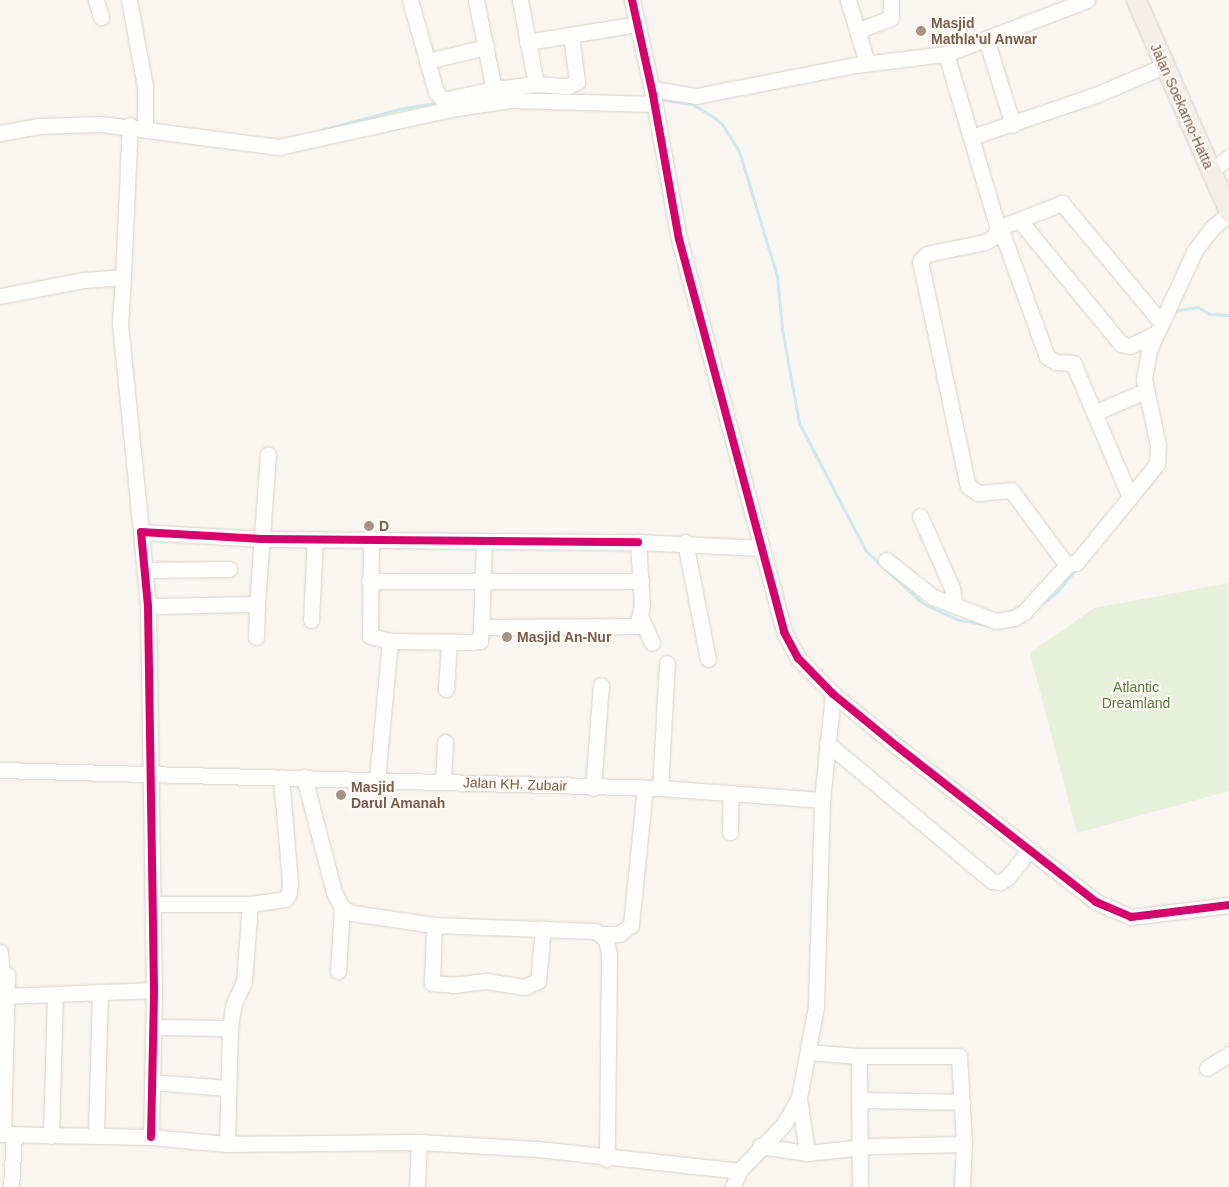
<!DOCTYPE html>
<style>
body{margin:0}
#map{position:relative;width:1229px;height:1187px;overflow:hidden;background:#f9f5f0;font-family:Helvetica,sans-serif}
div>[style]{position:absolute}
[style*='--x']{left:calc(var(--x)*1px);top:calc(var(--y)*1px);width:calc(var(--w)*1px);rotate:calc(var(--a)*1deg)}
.green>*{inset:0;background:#e7f0db}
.stream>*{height:3px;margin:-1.5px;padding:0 1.5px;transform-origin:1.5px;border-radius:1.5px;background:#d0e8ea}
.roads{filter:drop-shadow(0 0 1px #d7d1cb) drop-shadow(0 0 1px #d7d1cb)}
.minor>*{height:15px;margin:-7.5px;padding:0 7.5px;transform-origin:7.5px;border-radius:7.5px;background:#fefefd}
.major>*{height:19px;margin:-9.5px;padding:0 9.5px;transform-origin:9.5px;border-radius:9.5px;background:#f3eee8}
.cycleway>*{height:8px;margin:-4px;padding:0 4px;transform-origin:4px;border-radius:4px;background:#d6006c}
.dots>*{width:14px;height:14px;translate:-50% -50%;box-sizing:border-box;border:2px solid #fffaf3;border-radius:50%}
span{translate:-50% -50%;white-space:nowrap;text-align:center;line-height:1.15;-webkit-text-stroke:4px #fffaf3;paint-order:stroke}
.poi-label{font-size:14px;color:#7a5c4d;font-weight:700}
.left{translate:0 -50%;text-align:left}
.street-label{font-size:14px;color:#7a5c4d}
.park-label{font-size:14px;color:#537a41}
</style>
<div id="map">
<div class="green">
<div style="clip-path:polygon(1229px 583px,1229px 791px,1077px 833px,1030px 653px,1094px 608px)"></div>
</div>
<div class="stream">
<div style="--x:658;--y:99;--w:36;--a:9"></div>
<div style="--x:694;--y:105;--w:25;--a:32"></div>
<div style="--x:715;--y:118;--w:9;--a:41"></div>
<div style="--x:722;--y:124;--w:32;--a:58"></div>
<div style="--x:739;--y:151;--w:131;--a:73.1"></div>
<div style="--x:777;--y:276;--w:53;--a:84.6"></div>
<div style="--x:782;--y:329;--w:96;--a:79.7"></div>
<div style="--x:799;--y:423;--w:144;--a:62.4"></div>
<div style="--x:866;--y:551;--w:76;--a:42.9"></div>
<div style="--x:922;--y:603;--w:38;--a:25"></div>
<div style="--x:956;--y:619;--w:36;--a:11"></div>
<div style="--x:117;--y:119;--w:24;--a:7"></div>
<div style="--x:322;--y:130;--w:80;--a:-15.3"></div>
<div style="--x:399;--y:109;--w:42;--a:-9.7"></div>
<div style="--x:1173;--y:311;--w:25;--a:-9"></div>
<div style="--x:1198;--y:307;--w:13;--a:32"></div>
<div style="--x:1209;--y:314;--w:20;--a:3"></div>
<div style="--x:1148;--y:487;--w:16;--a:-52"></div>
<div style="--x:1042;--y:603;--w:19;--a:-36"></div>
<div style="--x:1057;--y:592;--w:30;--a:-50"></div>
</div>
<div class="roads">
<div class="minor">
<div style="--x:96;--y:0;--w:18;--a:74"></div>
<div style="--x:129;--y:0;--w:87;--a:79.5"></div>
<div style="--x:145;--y:86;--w:42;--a:90"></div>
<div style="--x:410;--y:0;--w:96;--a:74.2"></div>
<div style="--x:436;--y:92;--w:11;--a:49"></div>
<div style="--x:443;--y:100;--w:52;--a:-12.2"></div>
<div style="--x:494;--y:89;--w:42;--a:-6.8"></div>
<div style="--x:536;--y:84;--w:86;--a:-100.8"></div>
<div style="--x:476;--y:0;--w:91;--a:78.6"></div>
<div style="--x:632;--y:0;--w:97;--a:77.5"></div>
<div style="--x:653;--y:95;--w:146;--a:79.8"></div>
<div style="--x:679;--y:239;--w:407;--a:75"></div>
<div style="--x:784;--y:632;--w:30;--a:62"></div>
<div style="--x:798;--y:658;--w:50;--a:45.8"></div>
<div style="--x:833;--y:694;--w:85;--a:39.3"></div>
<div style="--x:899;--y:748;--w:250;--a:38"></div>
<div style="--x:1096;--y:902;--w:38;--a:23"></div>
<div style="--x:1131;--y:917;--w:99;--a:-7"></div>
<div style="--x:848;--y:0;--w:66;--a:73.2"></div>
<div style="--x:857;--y:31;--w:36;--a:-21"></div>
<div style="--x:891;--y:18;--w:18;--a:-90"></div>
<div style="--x:986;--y:39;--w:90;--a:72.6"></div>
<div style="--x:527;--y:42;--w:111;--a:-9.3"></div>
<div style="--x:946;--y:54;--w:182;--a:73.4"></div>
<div style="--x:998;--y:228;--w:10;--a:114"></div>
<div style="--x:994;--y:237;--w:10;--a:151"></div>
<div style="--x:985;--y:242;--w:59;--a:168.3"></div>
<div style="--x:927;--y:254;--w:10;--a:135"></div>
<div style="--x:920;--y:261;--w:230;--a:78"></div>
<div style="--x:968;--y:486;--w:12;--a:35"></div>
<div style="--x:978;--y:493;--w:33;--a:-5"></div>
<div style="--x:1011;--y:490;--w:92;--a:53.4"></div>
<div style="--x:1066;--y:564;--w:10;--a:-6"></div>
<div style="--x:1076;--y:563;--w:128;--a:-50.7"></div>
<div style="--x:1157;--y:464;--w:19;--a:-87"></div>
<div style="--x:1158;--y:445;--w:67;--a:-102"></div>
<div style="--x:1144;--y:379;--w:29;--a:-80"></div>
<div style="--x:1149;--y:350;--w:110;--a:-65.3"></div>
<div style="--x:1195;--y:250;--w:28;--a:-52"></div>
<div style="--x:1212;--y:228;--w:23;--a:-41"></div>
<div style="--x:427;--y:61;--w:61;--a:-13.3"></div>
<div style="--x:536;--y:84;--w:32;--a:4"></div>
<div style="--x:568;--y:86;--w:10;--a:-24"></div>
<div style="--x:577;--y:82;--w:46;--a:-97.4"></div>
<div style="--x:652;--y:89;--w:45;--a:9"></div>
<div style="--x:696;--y:96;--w:163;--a:-11"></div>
<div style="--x:856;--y:65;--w:91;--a:-7"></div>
<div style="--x:946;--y:54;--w:151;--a:-21"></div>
<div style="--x:0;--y:133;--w:39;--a:-10"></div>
<div style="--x:38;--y:126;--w:63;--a:-1.8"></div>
<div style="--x:101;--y:124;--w:179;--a:7.4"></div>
<div style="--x:279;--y:147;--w:175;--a:-12.5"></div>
<div style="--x:450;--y:109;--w:62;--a:-8.4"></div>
<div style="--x:511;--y:100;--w:144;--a:1.6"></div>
<div style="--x:972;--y:137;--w:133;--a:-18.8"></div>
<div style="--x:1098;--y:94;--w:72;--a:-23"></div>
<div style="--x:1211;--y:171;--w:23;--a:-38"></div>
<div style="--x:1020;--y:221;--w:159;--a:50.6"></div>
<div style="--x:1121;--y:344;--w:9;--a:13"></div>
<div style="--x:1130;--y:346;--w:28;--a:-26"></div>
<div style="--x:1000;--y:227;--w:138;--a:70.1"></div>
<div style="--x:1047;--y:357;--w:10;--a:29"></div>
<div style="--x:1056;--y:362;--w:17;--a:3"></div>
<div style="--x:1073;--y:363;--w:146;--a:67"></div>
<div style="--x:998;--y:228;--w:69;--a:-21.3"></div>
<div style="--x:1062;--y:203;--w:153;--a:50.3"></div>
<div style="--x:123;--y:277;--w:152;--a:-87.4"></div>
<div style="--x:0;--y:296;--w:86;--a:-10.8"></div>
<div style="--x:84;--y:280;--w:39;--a:-4"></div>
<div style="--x:123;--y:277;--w:47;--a:93.7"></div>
<div style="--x:120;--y:324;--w:209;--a:84.2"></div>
<div style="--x:1094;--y:413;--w:56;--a:-23.3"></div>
<div style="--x:920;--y:516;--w:79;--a:66"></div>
<div style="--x:952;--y:588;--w:18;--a:81"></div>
<div style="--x:371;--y:538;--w:98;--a:90.6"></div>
<div style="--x:370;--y:636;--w:21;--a:14"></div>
<div style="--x:390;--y:641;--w:81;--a:0.7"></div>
<div style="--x:471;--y:642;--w:9;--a:-6"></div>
<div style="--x:480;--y:641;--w:14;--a:-86"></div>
<div style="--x:484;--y:542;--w:85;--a:92"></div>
<div style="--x:481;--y:627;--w:156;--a:-0.4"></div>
<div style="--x:637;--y:626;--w:21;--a:-76"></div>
<div style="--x:642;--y:606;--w:64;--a:-93.6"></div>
<div style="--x:638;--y:542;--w:123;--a:2.8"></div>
<div style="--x:685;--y:542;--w:119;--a:78.9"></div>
<div style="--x:886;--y:560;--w:60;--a:38.2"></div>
<div style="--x:933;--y:597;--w:67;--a:20.9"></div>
<div style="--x:996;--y:621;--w:18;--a:-9"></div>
<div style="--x:1014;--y:618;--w:12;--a:-31"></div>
<div style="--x:1024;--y:612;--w:65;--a:-47.5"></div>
<div style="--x:146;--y:570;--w:83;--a:-0.7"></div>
<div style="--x:369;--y:581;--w:272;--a:0"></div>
<div style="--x:148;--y:606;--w:109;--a:-1.1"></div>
<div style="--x:257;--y:604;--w:150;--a:-85.8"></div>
<div style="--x:641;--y:618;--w:27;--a:66"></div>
<div style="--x:311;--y:620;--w:81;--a:-87.2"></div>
<div style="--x:256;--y:637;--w:33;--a:-88"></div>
<div style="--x:446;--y:689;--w:47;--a:-86.3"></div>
<div style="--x:827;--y:743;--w:215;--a:39.9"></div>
<div style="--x:992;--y:881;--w:8;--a:7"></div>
<div style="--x:1000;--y:882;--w:8;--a:-30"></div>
<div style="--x:1007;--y:878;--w:35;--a:-51"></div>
<div style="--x:0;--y:770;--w:660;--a:1.56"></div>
<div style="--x:660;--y:788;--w:162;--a:4.2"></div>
<div style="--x:304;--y:777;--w:119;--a:75.4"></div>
<div style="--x:334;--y:892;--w:18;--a:63"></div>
<div style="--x:342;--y:908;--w:11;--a:27"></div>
<div style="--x:352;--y:913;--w:83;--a:8.3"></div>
<div style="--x:434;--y:925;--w:161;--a:2.1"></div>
<div style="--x:595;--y:931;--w:14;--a:36"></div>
<div style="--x:606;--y:939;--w:16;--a:79"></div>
<div style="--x:609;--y:955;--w:204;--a:90.6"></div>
<div style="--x:377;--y:779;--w:139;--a:-84.6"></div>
<div style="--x:443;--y:781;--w:39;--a:-87"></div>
<div style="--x:593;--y:788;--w:103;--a:-85.6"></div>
<div style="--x:660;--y:788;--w:125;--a:-86.8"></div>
<div style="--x:730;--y:832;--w:39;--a:-89"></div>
<div style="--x:153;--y:904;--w:97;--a:0"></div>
<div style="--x:250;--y:904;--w:35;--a:-8"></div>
<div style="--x:285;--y:899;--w:7;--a:-56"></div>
<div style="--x:289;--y:893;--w:11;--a:-85"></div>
<div style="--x:290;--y:882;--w:105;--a:-94.9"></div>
<div style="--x:434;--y:925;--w:58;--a:92"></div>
<div style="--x:432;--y:983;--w:21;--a:5"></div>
<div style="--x:453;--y:985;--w:33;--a:-7"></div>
<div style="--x:486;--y:981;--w:38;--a:9"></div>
<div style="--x:524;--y:987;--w:15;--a:-23"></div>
<div style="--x:538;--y:981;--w:53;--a:-84.6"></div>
<div style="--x:602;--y:934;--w:17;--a:0"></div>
<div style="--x:619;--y:934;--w:15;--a:-37"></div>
<div style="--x:631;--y:925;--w:138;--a:-84.2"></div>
<div style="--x:0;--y:952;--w:23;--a:85"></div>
<div style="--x:338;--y:971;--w:63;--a:-86.4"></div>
<div style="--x:0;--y:975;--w:7;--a:0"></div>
<div style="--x:7;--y:975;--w:159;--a:91.4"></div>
<div style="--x:6;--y:996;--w:148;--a:-2.3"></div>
<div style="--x:153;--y:1027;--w:77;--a:0.7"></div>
<div style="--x:808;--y:1052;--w:51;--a:4.5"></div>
<div style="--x:859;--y:1056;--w:100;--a:0"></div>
<div style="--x:959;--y:1056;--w:88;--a:86.7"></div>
<div style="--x:964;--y:1144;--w:43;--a:92.7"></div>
<div style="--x:859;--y:1056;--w:131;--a:89.6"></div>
<div style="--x:1207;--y:1068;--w:26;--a:-32"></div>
<div style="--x:152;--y:1082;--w:76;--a:4.5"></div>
<div style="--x:799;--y:1098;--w:56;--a:81.7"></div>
<div style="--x:860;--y:1100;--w:102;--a:1.1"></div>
<div style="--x:0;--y:1134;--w:151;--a:1.1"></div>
<div style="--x:151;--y:1137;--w:76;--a:5.3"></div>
<div style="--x:227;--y:1144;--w:192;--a:-0.6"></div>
<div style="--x:419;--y:1142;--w:119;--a:3.4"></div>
<div style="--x:538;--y:1149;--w:202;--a:6.2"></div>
<div style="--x:96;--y:1135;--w:143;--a:-88.4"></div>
<div style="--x:51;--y:1136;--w:140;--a:-88.4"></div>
<div style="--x:151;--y:1137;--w:147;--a:-88.8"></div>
<div style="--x:154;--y:990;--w:384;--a:-90.9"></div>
<div style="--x:148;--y:606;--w:74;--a:-95.4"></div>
<div style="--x:141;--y:532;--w:121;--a:3.3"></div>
<div style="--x:262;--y:539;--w:376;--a:0.5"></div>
<div style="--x:227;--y:1144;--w:116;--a:-88.5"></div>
<div style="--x:230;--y:1028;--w:22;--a:-82"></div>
<div style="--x:233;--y:1006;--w:27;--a:-66"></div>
<div style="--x:244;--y:981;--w:77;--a:-85.5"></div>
<div style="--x:760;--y:1146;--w:48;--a:8.5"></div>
<div style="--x:807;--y:1153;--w:66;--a:-6.1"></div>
<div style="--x:873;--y:1146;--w:91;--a:-1.3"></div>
<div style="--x:11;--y:1187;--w:52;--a:-86.7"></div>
<div style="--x:417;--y:1187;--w:45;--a:-87.5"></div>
<div style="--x:733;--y:1187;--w:17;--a:-69"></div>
<div style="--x:739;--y:1171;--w:65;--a:-46.2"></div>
<div style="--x:784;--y:1124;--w:30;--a:-60"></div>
<div style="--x:799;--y:1098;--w:94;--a:-79.5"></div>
<div style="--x:816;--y:1006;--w:206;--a:-88.3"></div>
<div style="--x:822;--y:800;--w:107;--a:-84.1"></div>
</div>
<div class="major">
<div style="--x:1136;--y:0;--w:232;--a:66.3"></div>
</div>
</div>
<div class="cycleway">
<div style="--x:632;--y:0;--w:97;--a:77.5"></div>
<div style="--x:653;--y:95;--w:146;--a:79.8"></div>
<div style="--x:679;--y:239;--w:407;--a:75"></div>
<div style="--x:784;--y:632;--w:30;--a:62"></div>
<div style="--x:798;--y:658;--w:50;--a:45.8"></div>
<div style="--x:833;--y:694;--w:85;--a:39.3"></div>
<div style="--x:899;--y:748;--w:250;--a:38"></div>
<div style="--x:1096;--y:902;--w:38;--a:23"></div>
<div style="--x:1131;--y:917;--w:99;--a:-7"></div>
<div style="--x:151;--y:1137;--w:147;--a:-88.8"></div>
<div style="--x:154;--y:990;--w:384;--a:-90.9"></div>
<div style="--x:148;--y:606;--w:74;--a:-95.4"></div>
<div style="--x:141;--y:532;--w:121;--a:3.3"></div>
<div style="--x:262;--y:539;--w:376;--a:0.5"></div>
</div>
<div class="dots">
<div style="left:921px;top:31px;background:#a69286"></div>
<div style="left:369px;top:526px;background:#a69286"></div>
<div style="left:507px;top:637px;background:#a69286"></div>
<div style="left:341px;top:795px;background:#a69286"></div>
</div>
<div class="poi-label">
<span class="left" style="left:931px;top:31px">Masjid<br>Mathla'ul Anwar</span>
<span class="left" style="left:379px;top:526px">D</span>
<span class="left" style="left:517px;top:637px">Masjid An-Nur</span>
<span class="left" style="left:351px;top:795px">Masjid<br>Darul Amanah</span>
</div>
<div class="street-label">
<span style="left:1182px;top:106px;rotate:66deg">Jalan Soekarno-Hatta</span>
<span style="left:515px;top:784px;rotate:2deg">Jalan KH. Zubair</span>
</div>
<div class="park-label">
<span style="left:1136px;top:695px">Atlantic<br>Dreamland</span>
</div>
</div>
